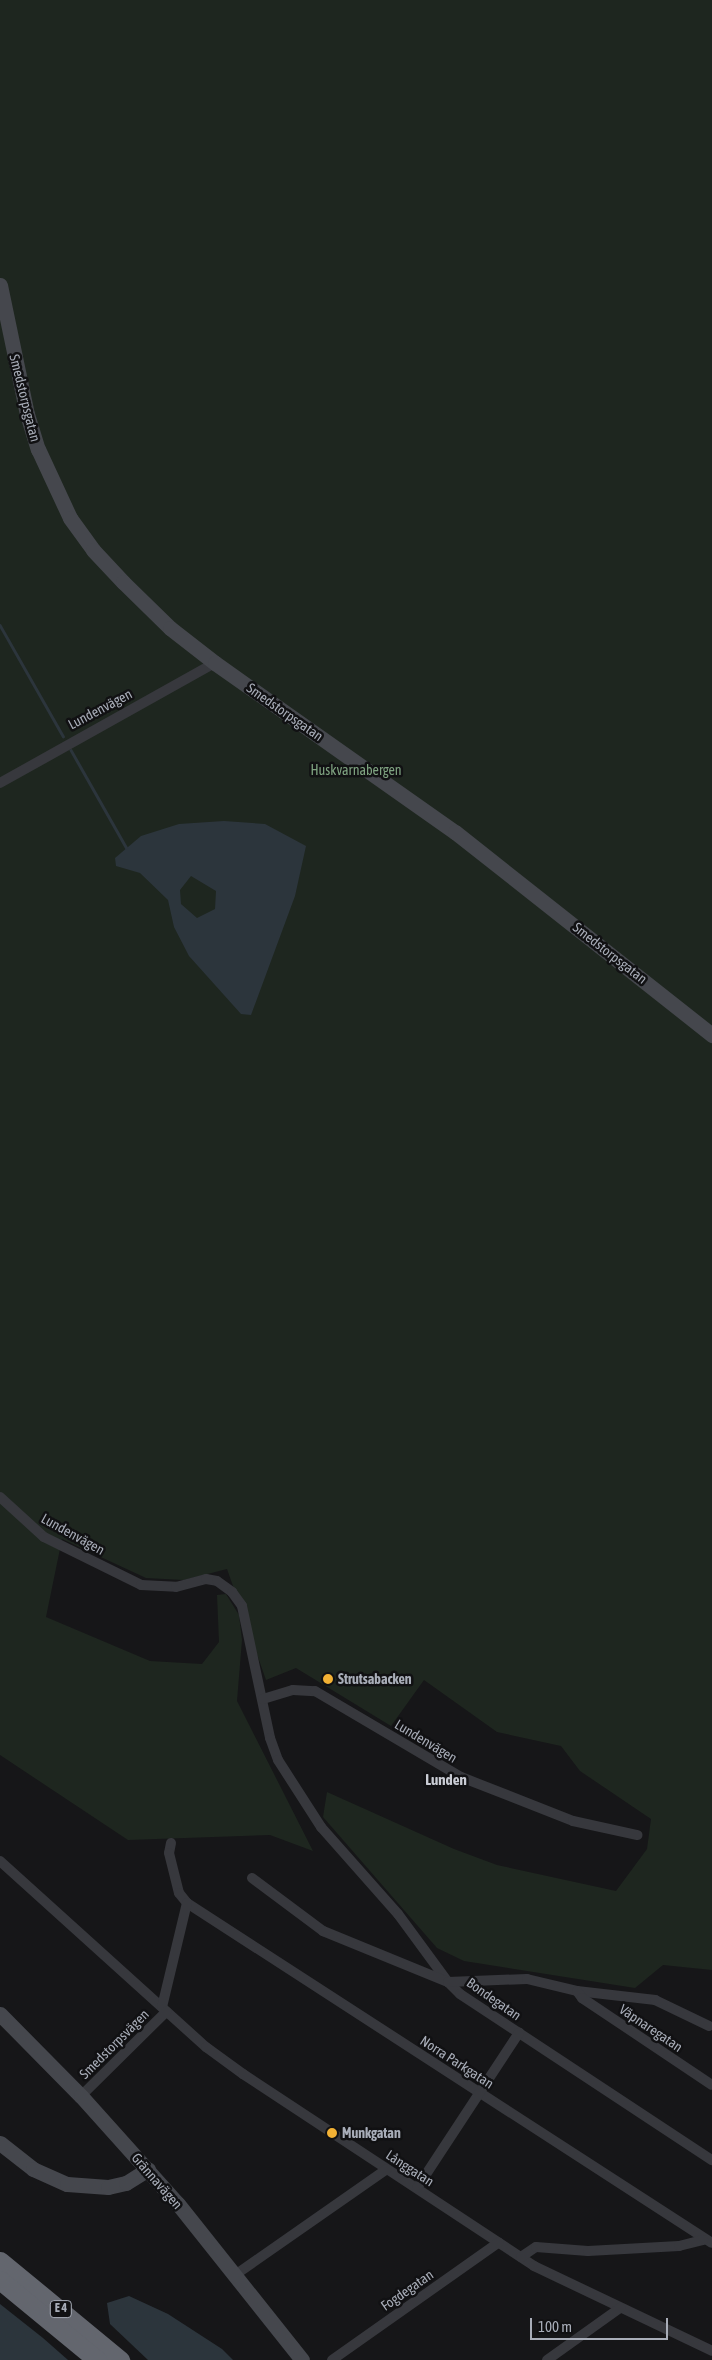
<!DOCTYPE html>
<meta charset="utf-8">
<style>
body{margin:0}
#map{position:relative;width:712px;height:2360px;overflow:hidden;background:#161618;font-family:"Asap Condensed",sans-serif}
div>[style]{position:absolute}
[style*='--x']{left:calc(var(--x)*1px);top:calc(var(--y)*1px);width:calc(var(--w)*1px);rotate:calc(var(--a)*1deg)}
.green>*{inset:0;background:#1e261f}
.water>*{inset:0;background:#2c353c}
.stream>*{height:2.5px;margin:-1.25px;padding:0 1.25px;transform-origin:1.25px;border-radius:1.25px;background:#2c353c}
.street>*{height:10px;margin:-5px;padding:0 5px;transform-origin:5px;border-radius:5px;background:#37383d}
.secondary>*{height:15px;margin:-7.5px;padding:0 7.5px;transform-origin:7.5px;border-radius:7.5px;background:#45474d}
.highway>*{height:19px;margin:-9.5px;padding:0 9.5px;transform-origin:9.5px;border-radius:9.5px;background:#63666e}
.dots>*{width:14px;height:14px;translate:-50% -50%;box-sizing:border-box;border:2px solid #111113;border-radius:50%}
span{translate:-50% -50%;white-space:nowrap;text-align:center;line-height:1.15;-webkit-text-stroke:5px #111113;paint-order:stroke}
.shield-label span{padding:1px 4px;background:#111113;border:1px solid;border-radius:4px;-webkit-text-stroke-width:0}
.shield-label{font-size:12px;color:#a8adb8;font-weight:700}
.street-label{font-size:14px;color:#a8adb8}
.park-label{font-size:14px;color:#7fa381}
.poi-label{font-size:14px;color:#a8adb8;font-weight:700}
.left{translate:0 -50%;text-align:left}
.neighbourhood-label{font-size:15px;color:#c9ccd4;font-weight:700}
.scale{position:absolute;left:530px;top:2318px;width:138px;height:22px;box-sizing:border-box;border:2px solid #a8adb8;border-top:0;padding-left:6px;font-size:15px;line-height:18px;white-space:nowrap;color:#a8adb8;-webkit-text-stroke:4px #111113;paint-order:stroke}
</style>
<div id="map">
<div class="green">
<div style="clip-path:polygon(0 0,712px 0,712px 1970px,663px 1965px,635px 1988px,464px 1961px,437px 1948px,323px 1817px,327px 1792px,454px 1849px,497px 1865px,616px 1891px,647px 1849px,651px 1819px,580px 1771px,561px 1746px,497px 1732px,424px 1680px,391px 1726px,296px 1668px,266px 1680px,227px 1569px,184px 1580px,146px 1578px,62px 1539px,46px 1617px,150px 1661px,202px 1664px,219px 1642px,217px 1595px,226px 1594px,239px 1615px,242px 1640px,237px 1701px,313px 1851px,270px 1835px,128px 1840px,0 1755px)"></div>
</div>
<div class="water">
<div style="clip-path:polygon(evenodd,224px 821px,265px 824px,306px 846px,295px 896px,251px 1015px,241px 1014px,189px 956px,174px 927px,168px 900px,140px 873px,116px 866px,115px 858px,141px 836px,179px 824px,224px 821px,191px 876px,216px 891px,215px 909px,197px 918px,181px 904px,180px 890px,191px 876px)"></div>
<div style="clip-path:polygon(129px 2296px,168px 2314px,222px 2349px,233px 2360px,148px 2360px,110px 2324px,107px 2303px)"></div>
<div style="clip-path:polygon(0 2304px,43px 2338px,68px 2360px,0 2360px)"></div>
</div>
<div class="stream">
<div style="--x:0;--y:625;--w:128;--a:60.4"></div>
<div style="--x:71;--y:750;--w:112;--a:60.4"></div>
</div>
<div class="street">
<div style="--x:0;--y:783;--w:246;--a:-29.2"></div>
<div style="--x:0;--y:1497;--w:59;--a:42.3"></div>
<div style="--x:44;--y:1537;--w:108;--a:26.3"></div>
<div style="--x:141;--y:1585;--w:35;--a:3"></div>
<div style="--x:176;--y:1587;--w:31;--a:-15"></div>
<div style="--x:206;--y:1579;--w:11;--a:10"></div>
<div style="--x:217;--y:1581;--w:19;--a:36"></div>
<div style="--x:232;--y:1592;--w:17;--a:54"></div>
<div style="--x:242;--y:1606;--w:135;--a:78"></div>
<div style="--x:270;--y:1738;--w:23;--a:70"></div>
<div style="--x:278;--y:1760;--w:80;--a:57.3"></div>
<div style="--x:321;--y:1827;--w:116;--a:48.5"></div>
<div style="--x:398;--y:1914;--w:84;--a:53.7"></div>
<div style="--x:263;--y:1699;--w:31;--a:-17"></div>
<div style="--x:293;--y:1690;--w:22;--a:3"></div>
<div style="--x:315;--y:1691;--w:169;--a:30.5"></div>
<div style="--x:461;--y:1777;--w:120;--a:21.4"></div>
<div style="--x:573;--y:1821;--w:66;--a:12.3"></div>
<div style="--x:171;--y:1843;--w:10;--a:101"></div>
<div style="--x:169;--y:1853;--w:41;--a:76"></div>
<div style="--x:179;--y:1893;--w:13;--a:51"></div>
<div style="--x:0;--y:1861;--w:278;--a:42.1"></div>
<div style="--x:206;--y:2047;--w:46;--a:36.1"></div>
<div style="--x:243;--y:2074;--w:349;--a:33.4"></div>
<div style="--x:534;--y:2266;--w:197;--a:25.5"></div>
<div style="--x:252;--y:1878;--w:89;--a:36.7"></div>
<div style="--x:323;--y:1931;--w:135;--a:22.2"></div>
<div style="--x:448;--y:1982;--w:17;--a:45"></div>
<div style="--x:460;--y:1994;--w:302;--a:33.4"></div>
<div style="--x:187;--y:1903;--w:625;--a:32.93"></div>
<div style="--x:448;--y:1982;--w:79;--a:-2.2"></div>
<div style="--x:527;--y:1979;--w:51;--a:13.5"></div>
<div style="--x:577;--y:1991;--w:79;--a:6.6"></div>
<div style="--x:655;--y:2000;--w:60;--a:25.7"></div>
<div style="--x:577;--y:1991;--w:9;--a:54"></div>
<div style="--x:582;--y:1998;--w:156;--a:33.8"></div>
<div style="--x:162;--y:2007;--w:107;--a:-76.5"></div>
<div style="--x:81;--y:2096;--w:120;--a:-44.7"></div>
<div style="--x:417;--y:2188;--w:186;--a:-56.7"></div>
<div style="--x:521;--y:2257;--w:18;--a:-34"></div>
<div style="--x:536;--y:2247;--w:52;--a:4.4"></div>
<div style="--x:588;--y:2251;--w:91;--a:-3.1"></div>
<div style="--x:679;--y:2246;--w:25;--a:-14"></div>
<div style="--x:235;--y:2275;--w:185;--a:-34.9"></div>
<div style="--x:332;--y:2360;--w:204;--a:-35.2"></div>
<div style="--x:547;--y:2360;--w:90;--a:-35.5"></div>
</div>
<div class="secondary">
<div style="--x:0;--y:285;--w:132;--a:78.2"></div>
<div style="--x:27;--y:414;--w:37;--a:73"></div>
<div style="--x:38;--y:449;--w:76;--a:65.1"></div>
<div style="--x:70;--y:518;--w:39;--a:54"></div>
<div style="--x:93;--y:550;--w:44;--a:46.8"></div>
<div style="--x:123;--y:582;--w:66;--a:44.4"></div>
<div style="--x:170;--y:628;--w:57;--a:37.9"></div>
<div style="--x:215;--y:663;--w:294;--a:35.2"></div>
<div style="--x:455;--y:832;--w:328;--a:38.3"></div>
<div style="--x:0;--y:2014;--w:115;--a:45.4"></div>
<div style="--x:81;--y:2096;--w:145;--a:48.1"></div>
<div style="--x:178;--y:2204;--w:199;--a:51.5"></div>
<div style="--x:0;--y:2143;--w:42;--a:38.2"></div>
<div style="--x:33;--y:2169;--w:37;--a:24"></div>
<div style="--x:67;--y:2184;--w:41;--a:4.2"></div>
<div style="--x:108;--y:2187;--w:18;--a:-13"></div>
<div style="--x:126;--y:2183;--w:26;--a:-32"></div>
</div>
<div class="highway">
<div style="--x:0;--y:2261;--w:156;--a:39.5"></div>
<div style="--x:0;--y:2280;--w:126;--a:39.5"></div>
</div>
<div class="dots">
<div style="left:328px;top:1679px;background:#f2b134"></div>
<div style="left:332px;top:2133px;background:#f2b134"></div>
</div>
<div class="shield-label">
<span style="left:61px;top:2309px">E 4</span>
</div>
<div class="street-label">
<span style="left:25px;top:398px;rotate:76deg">Smedstorpsgatan</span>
<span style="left:100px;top:709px;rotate:-28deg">Lundenvägen</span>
<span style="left:285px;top:712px;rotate:35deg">Smedstorpsgatan</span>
<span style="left:610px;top:953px;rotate:38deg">Smedstorpsgatan</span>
<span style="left:73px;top:1534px;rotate:29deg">Lundenvägen</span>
<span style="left:426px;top:1741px;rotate:31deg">Lundenvägen</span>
<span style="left:494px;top:1999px;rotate:35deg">Bondegatan</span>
<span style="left:651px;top:2028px;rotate:34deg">Väpnaregatan</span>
<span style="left:114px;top:2044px;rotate:-45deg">Smedstorpsvägen</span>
<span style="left:457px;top:2062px;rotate:33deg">Norra Parkgatan</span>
<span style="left:410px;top:2168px;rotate:33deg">Långgatan</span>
<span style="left:157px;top:2181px;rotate:49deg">Grännavägen</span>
<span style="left:407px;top:2290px;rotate:-35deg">Fogdegatan</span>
</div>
<div class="park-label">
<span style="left:356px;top:770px">Huskvarnabergen</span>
</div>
<div class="poi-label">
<span class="left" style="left:338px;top:1679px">Strutsabacken</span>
<span class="left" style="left:342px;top:2133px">Munkgatan</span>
</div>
<div class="neighbourhood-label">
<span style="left:446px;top:1780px">Lunden</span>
</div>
<div class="scale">100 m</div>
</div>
